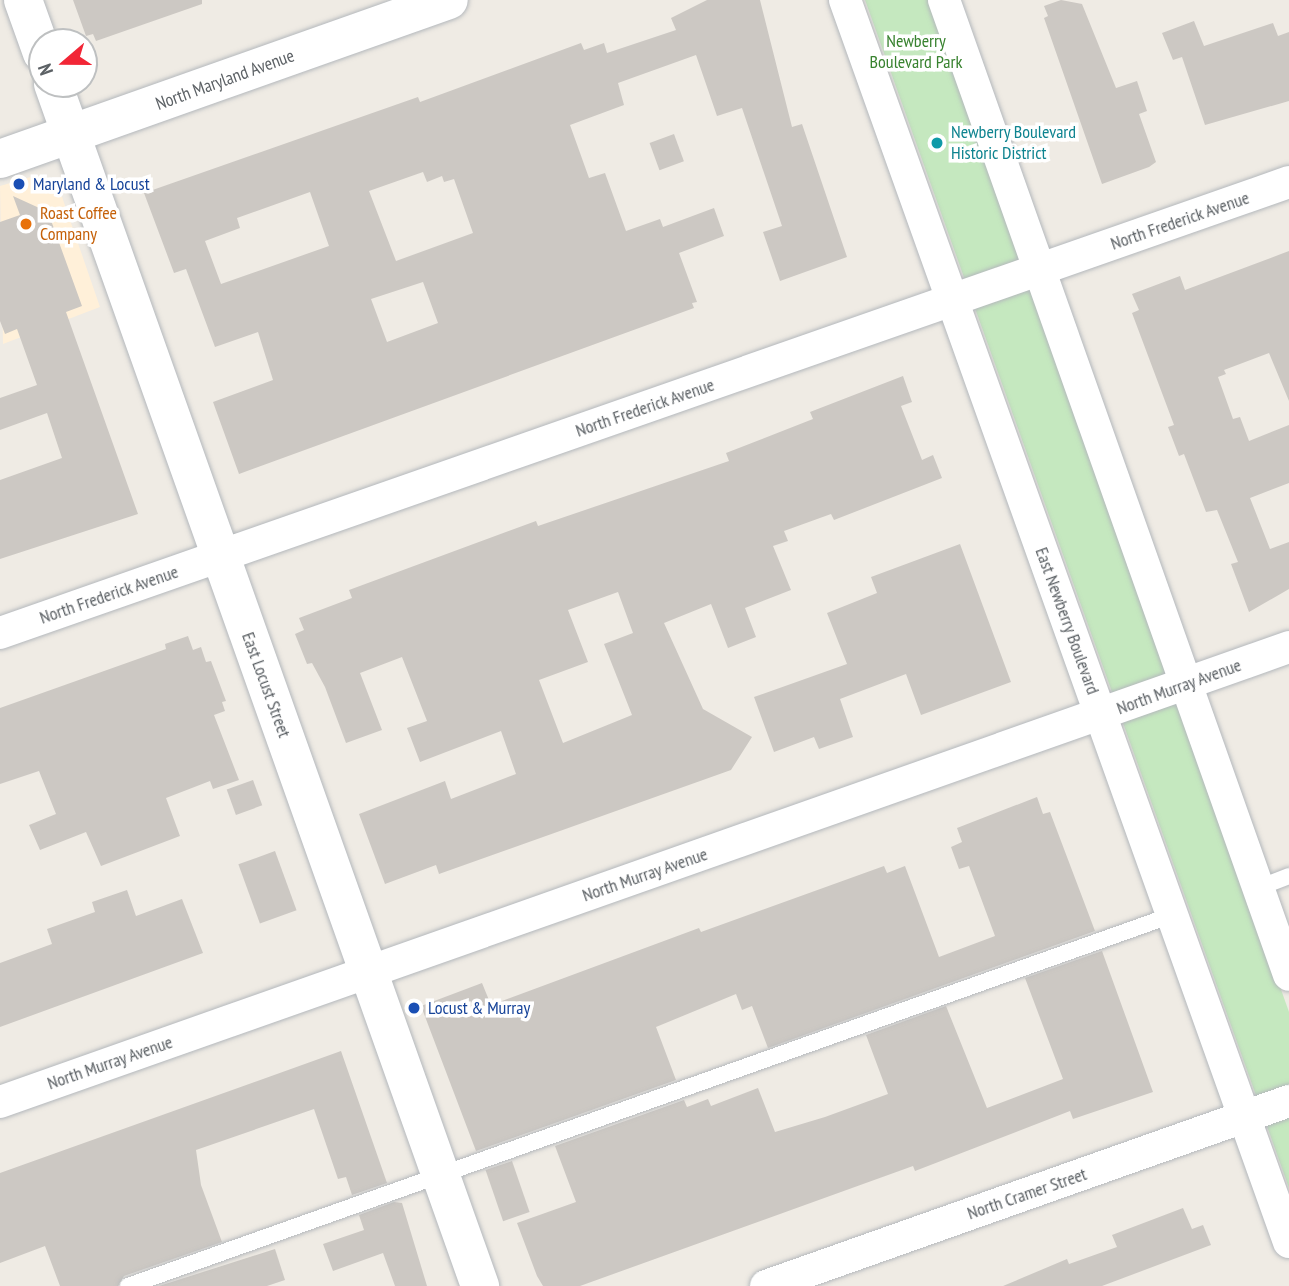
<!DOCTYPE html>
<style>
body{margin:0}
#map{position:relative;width:1289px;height:1286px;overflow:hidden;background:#efebe4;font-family:"PT Sans Narrow",sans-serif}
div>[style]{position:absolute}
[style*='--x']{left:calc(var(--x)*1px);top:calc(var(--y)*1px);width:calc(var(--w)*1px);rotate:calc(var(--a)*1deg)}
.commercial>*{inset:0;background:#fff0d9}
.green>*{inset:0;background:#c5e8bf}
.building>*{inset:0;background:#ccc8c3;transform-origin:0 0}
.roads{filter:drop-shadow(0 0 2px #b4b8bc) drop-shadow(0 0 2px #b4b8bc)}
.service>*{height:16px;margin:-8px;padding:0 8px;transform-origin:8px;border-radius:8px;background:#fff}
.minor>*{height:32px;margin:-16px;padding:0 16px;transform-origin:16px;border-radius:16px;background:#fff}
.tertiary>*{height:38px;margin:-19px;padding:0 19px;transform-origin:19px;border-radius:19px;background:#fff}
.secondary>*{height:38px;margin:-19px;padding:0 19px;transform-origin:19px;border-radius:19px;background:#fff}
.dots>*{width:19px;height:19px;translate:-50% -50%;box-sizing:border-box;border:4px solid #fff;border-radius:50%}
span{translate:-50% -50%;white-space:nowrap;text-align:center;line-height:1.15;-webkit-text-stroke:7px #fff;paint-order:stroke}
.park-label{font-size:18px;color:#38822f}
.street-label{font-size:18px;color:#5c6165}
.culture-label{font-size:18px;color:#0d838f}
.left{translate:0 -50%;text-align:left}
.transit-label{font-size:18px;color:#164399}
.food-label{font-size:18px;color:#c56008}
.north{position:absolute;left:28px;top:28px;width:70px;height:70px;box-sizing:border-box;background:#fff;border:2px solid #bec0c1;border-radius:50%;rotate:250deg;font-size:19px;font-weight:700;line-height:28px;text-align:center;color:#5c6165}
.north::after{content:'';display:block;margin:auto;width:24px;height:32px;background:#f22636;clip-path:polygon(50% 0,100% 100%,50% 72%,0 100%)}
</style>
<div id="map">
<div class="commercial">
<div style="clip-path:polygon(34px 176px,54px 182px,60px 191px,100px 307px,3px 344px,0 186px)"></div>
</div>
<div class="green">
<div style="clip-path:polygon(865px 0,929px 0,1289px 1012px,1289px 1188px)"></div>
</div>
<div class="building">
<div style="clip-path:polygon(73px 0,202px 0,202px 4px,96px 41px,93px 34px,86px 36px)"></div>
<div style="clip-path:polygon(evenodd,707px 0,760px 0,792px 127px,802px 124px,847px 257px,780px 281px,763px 232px,782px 226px,742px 108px,717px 116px,696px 55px,618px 83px,624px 105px,570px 125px,589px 178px,605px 173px,626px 231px,660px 219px,663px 227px,714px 208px,724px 236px,679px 253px,697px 302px,692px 303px,694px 308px,239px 474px,213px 402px,273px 380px,258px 332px,215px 347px,186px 269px,174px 273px,144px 193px,418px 97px,420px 102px,581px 43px,584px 50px,604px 43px,607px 53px,676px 30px,671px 18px,707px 0,423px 172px,427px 182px,442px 176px,444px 182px,454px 179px,473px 233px,396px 261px,369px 191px,423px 172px,707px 0,310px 192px,329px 246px,221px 284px,205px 241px,240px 228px,237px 218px,310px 192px,707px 0,423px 282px,438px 323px,387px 342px,371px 299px,423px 282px)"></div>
<div style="clip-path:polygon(1061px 0,1082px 4px,1116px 88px,1137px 81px,1147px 111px,1139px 114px,1156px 162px,1149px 167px,1102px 184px,1044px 18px,1048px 16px,1044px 6px)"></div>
<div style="clip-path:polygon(1194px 21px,1204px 46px,1273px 23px,1278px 36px,1289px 32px,1289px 101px,1205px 125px,1182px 57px,1173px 60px,1162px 33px)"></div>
<div style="left:674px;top:134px;width:29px;height:26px;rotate:70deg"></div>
<div style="clip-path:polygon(13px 196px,48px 212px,82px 306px,66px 312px,138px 514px,0 559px,0 480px,62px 458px,47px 413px,0 430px,0 398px,37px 385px,17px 329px,5px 334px,0 321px,0 222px,20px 215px)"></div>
<div style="clip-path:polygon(1289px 251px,1289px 401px,1269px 353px,1224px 370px,1226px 374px,1218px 377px,1233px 419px,1240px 417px,1249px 441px,1289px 425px,1289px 483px,1250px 498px,1270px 549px,1289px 542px,1289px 589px,1249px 612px,1231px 564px,1238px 562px,1217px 510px,1206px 512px,1184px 454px,1179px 456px,1168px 427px,1174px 425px,1132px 313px,1139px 310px,1132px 294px,1180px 276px,1185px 290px)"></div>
<div style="clip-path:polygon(evenodd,903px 376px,912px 402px,901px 406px,922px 460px,933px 455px,942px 478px,834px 520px,831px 514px,784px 531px,788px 541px,773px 546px,791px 590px,745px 608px,756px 637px,728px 648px,711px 604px,664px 623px,703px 709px,752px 737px,731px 770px,439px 874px,436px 865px,385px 884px,359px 814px,445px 781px,451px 799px,516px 774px,501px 731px,420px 762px,407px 728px,427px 721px,402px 657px,360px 673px,382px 730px,346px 743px,325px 687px,312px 663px,307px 664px,295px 634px,304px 630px,299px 618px,352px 598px,349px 590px,536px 521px,538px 526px,729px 461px,726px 453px,813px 419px,810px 412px,903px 376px,618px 592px,633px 633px,604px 644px,632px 715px,563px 743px,539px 680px,588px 662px,568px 610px,618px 592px)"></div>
<div style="clip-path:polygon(960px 544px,1011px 682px,921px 715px,906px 674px,840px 699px,853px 737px,819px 749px,814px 737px,774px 752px,754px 697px,847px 664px,827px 613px,877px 593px,871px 577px)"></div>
<div style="clip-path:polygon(188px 636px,193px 650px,201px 647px,206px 662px,211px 661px,226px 701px,222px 702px,225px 711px,214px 715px,239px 780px,213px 789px,210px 781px,166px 798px,180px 836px,101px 866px,86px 832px,40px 850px,29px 825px,56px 814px,39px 771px,0 784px,0 708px,166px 649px,165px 644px)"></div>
<div style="left:253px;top:780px;width:27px;height:28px;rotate:70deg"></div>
<div style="clip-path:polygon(1037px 797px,1043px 814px,1050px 812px,1095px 931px,768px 1048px,752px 1006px,742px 1010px,736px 994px,656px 1027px,676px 1080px,476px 1151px,421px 1006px,482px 983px,491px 1005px,699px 928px,701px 932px,884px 866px,887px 873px,905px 866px,939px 957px,995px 936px,969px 866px,959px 869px,951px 847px,962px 842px,957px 828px)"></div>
<div style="left:275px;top:851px;width:63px;height:39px;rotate:70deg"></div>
<div style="clip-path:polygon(127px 890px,136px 916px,182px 899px,203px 953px,0 1027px,0 963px,52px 944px,47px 929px,95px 912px,92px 902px)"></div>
<div style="clip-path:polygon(1102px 951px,1153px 1092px,1073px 1119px,1070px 1111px,915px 1171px,913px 1166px,580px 1286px,543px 1286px,537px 1276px,517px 1223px,576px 1202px,555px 1146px,684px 1100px,687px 1107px,708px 1099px,711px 1106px,758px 1088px,775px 1132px,825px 1117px,888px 1094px,866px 1035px,946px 1006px,987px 1108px,1063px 1079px,1025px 978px)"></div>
<div style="clip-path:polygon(341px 1051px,387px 1183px,352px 1195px,346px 1177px,338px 1179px,314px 1109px,196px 1150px,201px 1185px,222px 1242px,124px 1276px,118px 1286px,60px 1286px,45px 1246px,0 1263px,0 1173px)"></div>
<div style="left:512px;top:1161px;width:54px;height:28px;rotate:71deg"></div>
<div style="clip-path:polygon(394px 1202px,402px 1203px,427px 1286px,395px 1286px,383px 1253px,333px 1271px,323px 1244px,364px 1230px,359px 1215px)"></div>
<div style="clip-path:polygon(1183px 1208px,1192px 1229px,1203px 1225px,1211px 1245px,1102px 1286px,1003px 1286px,1067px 1259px,1069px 1264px,1117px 1247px,1112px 1235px)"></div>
<div style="clip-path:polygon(275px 1249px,285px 1280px,267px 1286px,159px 1286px)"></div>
</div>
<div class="roads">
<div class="service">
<div style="--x:1258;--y:888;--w:33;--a:-21"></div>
<div style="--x:128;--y:1286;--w:1108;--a:-19.56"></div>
</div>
<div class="minor">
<div style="--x:845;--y:0;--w:1319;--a:70.33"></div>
<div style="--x:944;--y:0;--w:1034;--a:70.51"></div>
<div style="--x:0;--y:633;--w:1366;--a:-19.28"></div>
<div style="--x:0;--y:1102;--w:1367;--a:-19.44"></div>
<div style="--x:766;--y:1286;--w:555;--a:-19.48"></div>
</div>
<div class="tertiary">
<div style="--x:0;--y:159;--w:476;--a:-19.5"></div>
</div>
<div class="secondary">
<div style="--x:23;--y:0;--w:56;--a:70.3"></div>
<div style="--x:53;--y:84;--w:1276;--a:70.44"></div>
</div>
</div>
<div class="dots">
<div style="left:937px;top:143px;background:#0f9aa8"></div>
<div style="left:19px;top:184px;background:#1a4fb4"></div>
<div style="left:26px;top:224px;background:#e8710a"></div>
<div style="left:414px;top:1008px;background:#1a4fb4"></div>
</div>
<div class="park-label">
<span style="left:916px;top:52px">Newberry<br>Boulevard Park</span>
</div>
<div class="street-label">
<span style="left:225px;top:80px;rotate:-20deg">North Maryland Avenue</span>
<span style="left:1180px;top:221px;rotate:-19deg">North Frederick Avenue</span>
<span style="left:645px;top:408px;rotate:-19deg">North Frederick Avenue</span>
<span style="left:109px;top:595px;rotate:-19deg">North Frederick Avenue</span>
<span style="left:1067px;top:621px;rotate:70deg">East Newberry Boulevard</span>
<span style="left:266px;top:685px;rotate:70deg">East Locust Street</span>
<span style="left:1179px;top:687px;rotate:-20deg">North Murray Avenue</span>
<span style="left:645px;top:875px;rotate:-19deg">North Murray Avenue</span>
<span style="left:110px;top:1063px;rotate:-19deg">North Murray Avenue</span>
<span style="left:1027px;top:1194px;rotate:-19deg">North Cramer Street</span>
</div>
<div class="culture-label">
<span class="left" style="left:951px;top:143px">Newberry Boulevard<br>Historic District</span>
</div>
<div class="transit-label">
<span class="left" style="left:33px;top:184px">Maryland &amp; Locust</span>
<span class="left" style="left:428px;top:1008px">Locust &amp; Murray</span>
</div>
<div class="food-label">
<span class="left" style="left:40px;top:224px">Roast Coffee<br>Company</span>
</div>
<div class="north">N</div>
</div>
